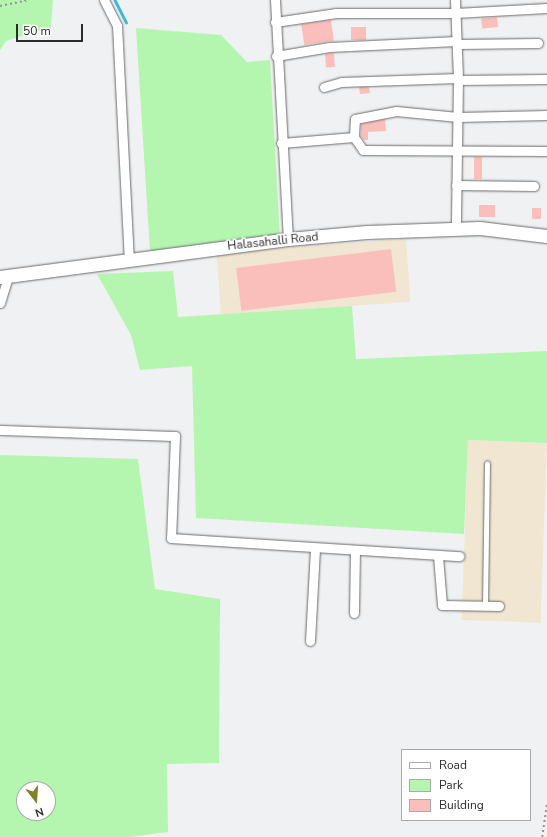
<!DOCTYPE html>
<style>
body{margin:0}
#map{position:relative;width:547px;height:837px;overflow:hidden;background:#f0f1f2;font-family:"Nunito Sans",sans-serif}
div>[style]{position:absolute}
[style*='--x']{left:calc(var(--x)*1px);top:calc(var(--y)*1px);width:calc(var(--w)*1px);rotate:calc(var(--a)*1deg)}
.education>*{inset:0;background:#f1e6d1;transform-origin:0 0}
.green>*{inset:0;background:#b4f6b0}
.stream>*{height:2.5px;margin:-1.25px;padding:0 1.25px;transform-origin:1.25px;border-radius:1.25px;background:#40b8dc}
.building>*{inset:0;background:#fbbfbb;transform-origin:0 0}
.path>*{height:1.5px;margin-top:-0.75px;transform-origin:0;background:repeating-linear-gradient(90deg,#949495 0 2px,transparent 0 5px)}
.roads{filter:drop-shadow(0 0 1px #696a6b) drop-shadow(0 0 1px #696a6b)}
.service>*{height:4.5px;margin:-2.25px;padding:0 2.25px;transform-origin:2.25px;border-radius:2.25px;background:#fff}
.minor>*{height:9px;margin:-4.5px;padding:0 4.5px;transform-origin:4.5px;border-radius:4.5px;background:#fff}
.secondary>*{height:13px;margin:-6.5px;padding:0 6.5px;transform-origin:6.5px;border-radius:6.5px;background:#fff}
span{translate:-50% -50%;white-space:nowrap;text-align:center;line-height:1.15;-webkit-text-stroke:3px #fff;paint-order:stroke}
.street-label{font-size:12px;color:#2b2b2c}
.legend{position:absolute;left:401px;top:749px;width:130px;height:72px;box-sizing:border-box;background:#fff;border:1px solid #aaaaab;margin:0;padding:5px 7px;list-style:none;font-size:12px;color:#2b2b2c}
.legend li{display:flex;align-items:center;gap:8px;height:20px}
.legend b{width:20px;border:1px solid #aaaaab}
.north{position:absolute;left:16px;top:781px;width:40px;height:40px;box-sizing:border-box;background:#fff;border:1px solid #aaaaab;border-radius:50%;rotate:163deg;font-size:11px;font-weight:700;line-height:16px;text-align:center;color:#2b2b2c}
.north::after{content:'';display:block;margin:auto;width:14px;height:18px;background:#7f822b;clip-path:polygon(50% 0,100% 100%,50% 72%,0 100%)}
.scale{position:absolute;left:16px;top:24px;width:67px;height:18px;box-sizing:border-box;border:2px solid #2b2b2c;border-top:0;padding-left:5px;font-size:12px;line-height:14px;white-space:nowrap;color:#2b2b2c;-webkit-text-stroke:3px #fff;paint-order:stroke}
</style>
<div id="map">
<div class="education">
<div style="left:406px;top:239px;width:63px;height:190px;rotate:86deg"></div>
<div style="left:468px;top:440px;width:79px;height:180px;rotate:2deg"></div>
</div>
<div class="green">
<div style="clip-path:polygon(0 0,53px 0,51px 27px,6px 41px,0 50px)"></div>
<div style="clip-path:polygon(136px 28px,221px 35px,247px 62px,270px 60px,280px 238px,150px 252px)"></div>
<div style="clip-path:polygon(173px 271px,178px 317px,352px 306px,356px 359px,547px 351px,547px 443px,468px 440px,464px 534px,196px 518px,192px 366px,140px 370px,131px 335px,97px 274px)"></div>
<div style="clip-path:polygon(evenodd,0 455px,138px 459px,155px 589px,220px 599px,219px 763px,167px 764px,168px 832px,129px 837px,0 837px,0 455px,24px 789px,48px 789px,48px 813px,24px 813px,24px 789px)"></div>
</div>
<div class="stream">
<div style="--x:115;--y:0;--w:25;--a:63"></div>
</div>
<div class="building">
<div style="left:497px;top:17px;width:10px;height:16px;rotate:84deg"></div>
<div style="left:331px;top:20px;width:21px;height:30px;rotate:82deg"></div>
<div style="left:351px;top:27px;width:15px;height:13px"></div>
<div style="left:334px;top:53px;width:14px;height:9px;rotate:86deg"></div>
<div style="clip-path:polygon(359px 87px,369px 87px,370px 93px,360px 94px)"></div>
<div style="clip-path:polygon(385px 119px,386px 131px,368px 132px,368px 140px,364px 140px,361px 136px,361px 124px)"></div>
<div style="left:474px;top:157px;width:8px;height:22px"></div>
<div style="left:479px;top:205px;width:16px;height:12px"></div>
<div style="left:532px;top:208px;width:9px;height:11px"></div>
<div style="left:391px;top:249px;width:43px;height:156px;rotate:83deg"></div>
</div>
<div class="path">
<div style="--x:0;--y:6;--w:29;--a:-12"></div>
<div style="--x:542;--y:837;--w:34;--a:-82"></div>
</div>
<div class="roads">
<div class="service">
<div style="--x:485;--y:606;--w:142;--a:-89.2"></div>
</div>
<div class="minor">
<div style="--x:104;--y:0;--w:28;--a:63"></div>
<div style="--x:117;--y:25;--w:234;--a:87.1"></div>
<div style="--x:275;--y:0;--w:239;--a:86.9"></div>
<div style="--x:455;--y:0;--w:78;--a:87.8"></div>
<div style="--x:458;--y:78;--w:150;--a:90.8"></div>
<div style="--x:275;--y:22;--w:62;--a:-8.4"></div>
<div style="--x:336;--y:13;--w:119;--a:0"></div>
<div style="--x:455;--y:13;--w:92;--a:-3.1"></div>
<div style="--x:457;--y:44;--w:81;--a:-0.7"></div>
<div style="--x:276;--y:56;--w:54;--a:-9.6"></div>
<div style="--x:329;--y:47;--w:128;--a:-2.7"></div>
<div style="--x:458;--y:80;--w:89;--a:-0.6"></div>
<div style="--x:324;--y:87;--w:18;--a:-16"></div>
<div style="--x:341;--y:82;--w:117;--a:-2"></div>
<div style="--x:281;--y:143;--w:73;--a:-4.7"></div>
<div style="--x:546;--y:151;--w:183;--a:-179.7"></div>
<div style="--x:363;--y:150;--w:16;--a:-125"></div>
<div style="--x:354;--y:137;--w:18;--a:-87"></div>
<div style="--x:355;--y:119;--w:42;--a:-11"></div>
<div style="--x:396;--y:111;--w:62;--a:5.5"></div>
<div style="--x:458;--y:117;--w:89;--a:-1.3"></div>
<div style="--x:456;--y:185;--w:78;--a:0.7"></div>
<div style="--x:0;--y:303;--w:28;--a:-73"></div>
<div style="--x:0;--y:430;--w:175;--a:2"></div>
<div style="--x:175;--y:436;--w:102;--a:92.2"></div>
<div style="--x:171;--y:538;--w:289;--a:3.6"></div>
<div style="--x:438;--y:556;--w:49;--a:85.3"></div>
<div style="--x:442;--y:605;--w:57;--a:1"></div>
<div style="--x:354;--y:613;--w:63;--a:-89.1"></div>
<div style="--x:310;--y:641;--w:93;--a:-86.9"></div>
</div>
<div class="secondary">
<div style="--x:0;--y:277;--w:290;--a:-7.5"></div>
<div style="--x:288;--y:239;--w:79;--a:-5.1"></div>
<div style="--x:367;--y:232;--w:113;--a:-2"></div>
<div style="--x:480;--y:228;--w:67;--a:6.8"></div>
</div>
</div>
<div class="street-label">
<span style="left:273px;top:242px;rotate:-6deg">Halasahalli Road</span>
</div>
<ul class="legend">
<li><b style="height:5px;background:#fff"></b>Road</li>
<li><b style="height:11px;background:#b4f6b0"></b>Park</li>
<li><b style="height:11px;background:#fbbfbb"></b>Building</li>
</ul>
<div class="north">N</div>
<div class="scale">50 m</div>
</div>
